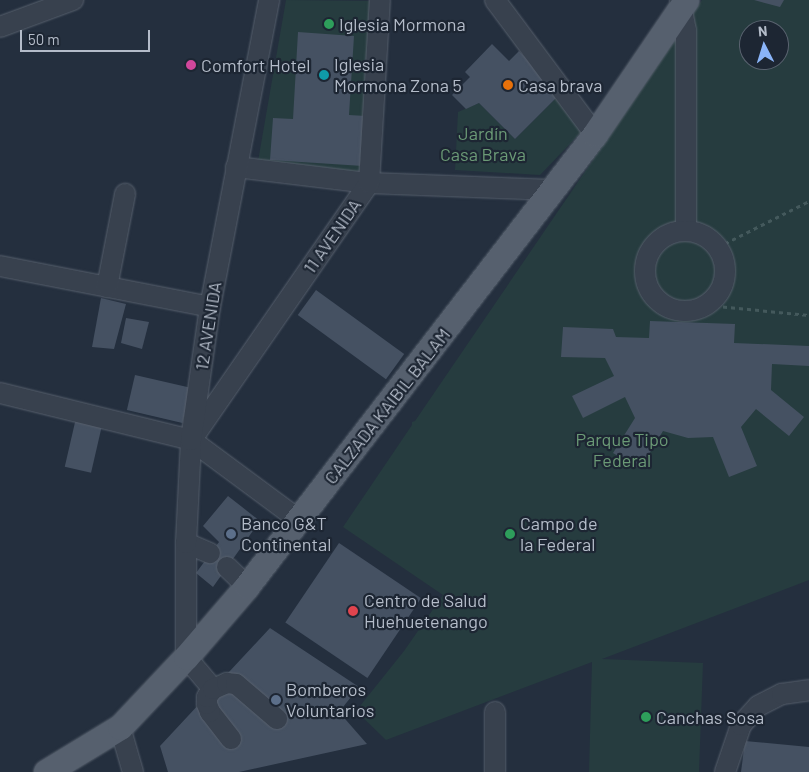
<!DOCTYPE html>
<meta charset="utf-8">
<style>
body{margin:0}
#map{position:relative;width:809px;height:772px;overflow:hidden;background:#242f3e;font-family:Barlow,sans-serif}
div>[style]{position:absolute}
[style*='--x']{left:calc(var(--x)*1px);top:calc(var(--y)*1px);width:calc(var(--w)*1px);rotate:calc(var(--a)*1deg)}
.green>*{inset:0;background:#263c3f}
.building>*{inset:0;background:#455162;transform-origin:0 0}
.path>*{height:3px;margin-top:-1.5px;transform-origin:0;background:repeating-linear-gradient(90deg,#44595c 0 4px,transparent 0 8px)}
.roads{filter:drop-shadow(0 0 1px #565f6c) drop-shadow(0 0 1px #565f6c)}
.minor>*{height:20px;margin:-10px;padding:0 10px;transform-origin:10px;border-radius:10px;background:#38414e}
.minor>.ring{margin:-10px;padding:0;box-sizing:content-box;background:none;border:20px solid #38414e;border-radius:50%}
.major>*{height:25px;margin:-12.5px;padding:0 12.5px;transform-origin:12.5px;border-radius:12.5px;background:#56606e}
.dots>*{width:14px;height:14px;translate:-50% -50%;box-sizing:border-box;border:2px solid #1d2633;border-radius:50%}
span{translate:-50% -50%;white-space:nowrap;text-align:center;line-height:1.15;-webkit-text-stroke:4.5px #1d2633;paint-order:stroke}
.poi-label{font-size:18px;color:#b4bcc9}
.left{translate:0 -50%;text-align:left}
.park-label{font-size:18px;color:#6b9a76}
.street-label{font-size:18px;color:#b4bcc9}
.north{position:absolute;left:739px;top:20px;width:50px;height:50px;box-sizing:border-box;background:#1d2633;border:1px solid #59626f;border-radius:50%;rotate:355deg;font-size:14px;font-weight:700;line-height:20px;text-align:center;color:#b4bcc9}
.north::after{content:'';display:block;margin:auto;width:18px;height:22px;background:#8ab4f8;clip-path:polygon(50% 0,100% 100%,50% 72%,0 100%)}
.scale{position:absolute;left:20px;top:30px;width:130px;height:22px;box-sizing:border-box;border:2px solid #b4bcc9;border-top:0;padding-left:6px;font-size:15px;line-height:18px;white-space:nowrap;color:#b4bcc9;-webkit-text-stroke:4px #1d2633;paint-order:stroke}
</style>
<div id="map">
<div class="green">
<div style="clip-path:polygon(286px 0,376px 1px,373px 175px,257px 167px)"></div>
<div style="clip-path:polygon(evenodd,702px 0,809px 0,809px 580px,602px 659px,703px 663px,699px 772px,589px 772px,592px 662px,386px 740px,356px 711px,404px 651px,443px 595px,343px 527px,412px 425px,412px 422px,415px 421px,702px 0,749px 30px,779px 30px,779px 60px,749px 60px,749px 30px)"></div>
<div style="clip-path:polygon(561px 93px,592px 121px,540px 175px,455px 170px,458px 112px,479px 103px,515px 139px)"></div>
</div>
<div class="building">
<div style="clip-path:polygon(754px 0,784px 0,780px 7px)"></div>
<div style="clip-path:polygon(298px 32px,354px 36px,349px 115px,366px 116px,363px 166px,270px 160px,273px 118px,293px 119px)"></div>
<div style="clip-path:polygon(492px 44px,509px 61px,519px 51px,561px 93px,515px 139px,479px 103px,466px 109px,452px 95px,470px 77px,465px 72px)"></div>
<div style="left:316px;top:290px;width:109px;height:31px;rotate:36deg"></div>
<div style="clip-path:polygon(101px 298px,126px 304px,114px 349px,92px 347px)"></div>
<div style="clip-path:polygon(126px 318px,149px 322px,142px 349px,121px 343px)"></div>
<div style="clip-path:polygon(650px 321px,735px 324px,734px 343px,809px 346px,809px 366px,772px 364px,771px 390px,804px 417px,789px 436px,756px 409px,741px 427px,757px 466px,729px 477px,713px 437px,688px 438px,663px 431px,640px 469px,613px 453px,635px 418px,625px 397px,583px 418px,572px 396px,614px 376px,605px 358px,561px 357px,563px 327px,613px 329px,616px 337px,649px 338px)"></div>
<div style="left:135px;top:375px;width:57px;height:36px;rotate:13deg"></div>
<div style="left:76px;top:418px;width:27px;height:50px;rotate:13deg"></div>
<div style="clip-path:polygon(228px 496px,260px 521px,213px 587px,196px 573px,219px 542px,203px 526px)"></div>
<div style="left:339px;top:543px;width:99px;height:96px;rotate:34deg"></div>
<div style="clip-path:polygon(270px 628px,359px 687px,339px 712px,367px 744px,239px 772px,168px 772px,160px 746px)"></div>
<div style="clip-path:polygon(745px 741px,809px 747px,809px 772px,741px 772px)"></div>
</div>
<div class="path">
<div style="--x:718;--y:247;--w:102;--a:-26.8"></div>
<div style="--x:707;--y:305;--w:102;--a:5.6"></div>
</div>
<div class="roads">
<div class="minor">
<div style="--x:495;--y:0;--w:167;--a:53.3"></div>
<div style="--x:680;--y:0;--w:31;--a:79"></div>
<div style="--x:686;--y:30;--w:201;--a:90"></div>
<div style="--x:0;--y:27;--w:78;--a:-20.3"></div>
<div style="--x:236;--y:167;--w:134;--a:6.9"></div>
<div style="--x:369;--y:183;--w:184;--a:2.2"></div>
<div class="ring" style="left:645px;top:231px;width:60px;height:60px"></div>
<div style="--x:0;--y:266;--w:214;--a:11"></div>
<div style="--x:107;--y:287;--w:95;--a:-79"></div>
<div style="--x:0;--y:393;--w:197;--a:13.8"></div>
<div style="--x:191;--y:440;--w:134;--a:36.5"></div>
<div style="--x:194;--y:436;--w:308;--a:-55.3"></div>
<div style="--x:369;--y:183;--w:183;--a:-86.6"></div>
<div style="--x:186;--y:543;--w:26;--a:23"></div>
<div style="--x:227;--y:567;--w:28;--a:44"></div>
<div style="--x:213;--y:689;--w:42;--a:-130.2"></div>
<div style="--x:186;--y:657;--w:114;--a:-90"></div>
<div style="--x:186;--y:543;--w:103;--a:-87.2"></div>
<div style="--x:191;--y:440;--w:134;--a:-81.9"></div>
<div style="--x:210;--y:307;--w:313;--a:-79.1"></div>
<div style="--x:120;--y:727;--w:47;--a:73.9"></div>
<div style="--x:231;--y:739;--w:34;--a:-128"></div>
<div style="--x:210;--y:712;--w:9;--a:-111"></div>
<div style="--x:207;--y:704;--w:7;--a:-90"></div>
<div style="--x:207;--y:697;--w:10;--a:-53"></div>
<div style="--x:213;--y:689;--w:15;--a:-23"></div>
<div style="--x:227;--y:683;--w:9;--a:6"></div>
<div style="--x:236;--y:684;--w:54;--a:40.5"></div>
<div style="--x:495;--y:772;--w:60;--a:-90"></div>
<div style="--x:725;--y:772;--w:50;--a:-71.2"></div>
<div style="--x:741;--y:725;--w:25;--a:-48"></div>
<div style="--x:758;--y:706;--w:27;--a:-27"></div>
<div style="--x:782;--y:694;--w:27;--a:-8"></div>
</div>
<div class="major">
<div style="--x:46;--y:772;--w:87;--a:-31.3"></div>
<div style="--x:120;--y:727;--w:96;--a:-46.7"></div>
<div style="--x:186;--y:657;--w:94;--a:-49.3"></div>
<div style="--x:247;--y:586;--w:570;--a:-52.41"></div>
<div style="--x:595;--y:134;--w:162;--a:-55.8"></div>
</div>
</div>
<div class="dots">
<div style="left:329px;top:24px;background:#2e9e5b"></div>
<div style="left:191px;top:65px;background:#d1479c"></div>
<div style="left:324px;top:75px;background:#0f9aa8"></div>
<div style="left:508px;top:85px;background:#e8710a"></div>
<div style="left:231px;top:534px;background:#5c6f8a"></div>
<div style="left:510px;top:534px;background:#2e9e5b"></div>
<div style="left:353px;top:611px;background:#e0444e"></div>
<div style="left:276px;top:700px;background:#5c6f8a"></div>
<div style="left:646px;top:717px;background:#2e9e5b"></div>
</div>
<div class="poi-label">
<span class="left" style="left:339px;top:24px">Iglesia Mormona</span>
<span class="left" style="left:201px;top:65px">Comfort Hotel</span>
<span class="left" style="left:334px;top:75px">Iglesia<br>Mormona Zona 5</span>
<span class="left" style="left:518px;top:85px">Casa brava</span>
<span class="left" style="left:241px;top:534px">Banco G&amp;T<br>Continental</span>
<span class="left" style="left:520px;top:534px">Campo de<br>la Federal</span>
<span class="left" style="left:364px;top:611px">Centro de Salud<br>Huehuetenango</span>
<span class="left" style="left:286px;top:700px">Bomberos<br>Voluntarios</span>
<span class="left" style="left:656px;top:717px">Canchas Sosa</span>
</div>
<div class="park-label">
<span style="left:483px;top:144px">Jardín<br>Casa Brava</span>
<span style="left:622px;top:450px">Parque Tipo<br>Federal</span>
</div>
<div class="street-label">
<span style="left:332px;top:236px;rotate:-55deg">11 AVENIDA</span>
<span style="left:208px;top:326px;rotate:-81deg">12 AVENIDA</span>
<span style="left:387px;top:406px;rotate:-52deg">CALZADA KAIBIL BALAM</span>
</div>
<div class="north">N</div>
<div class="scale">50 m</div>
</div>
